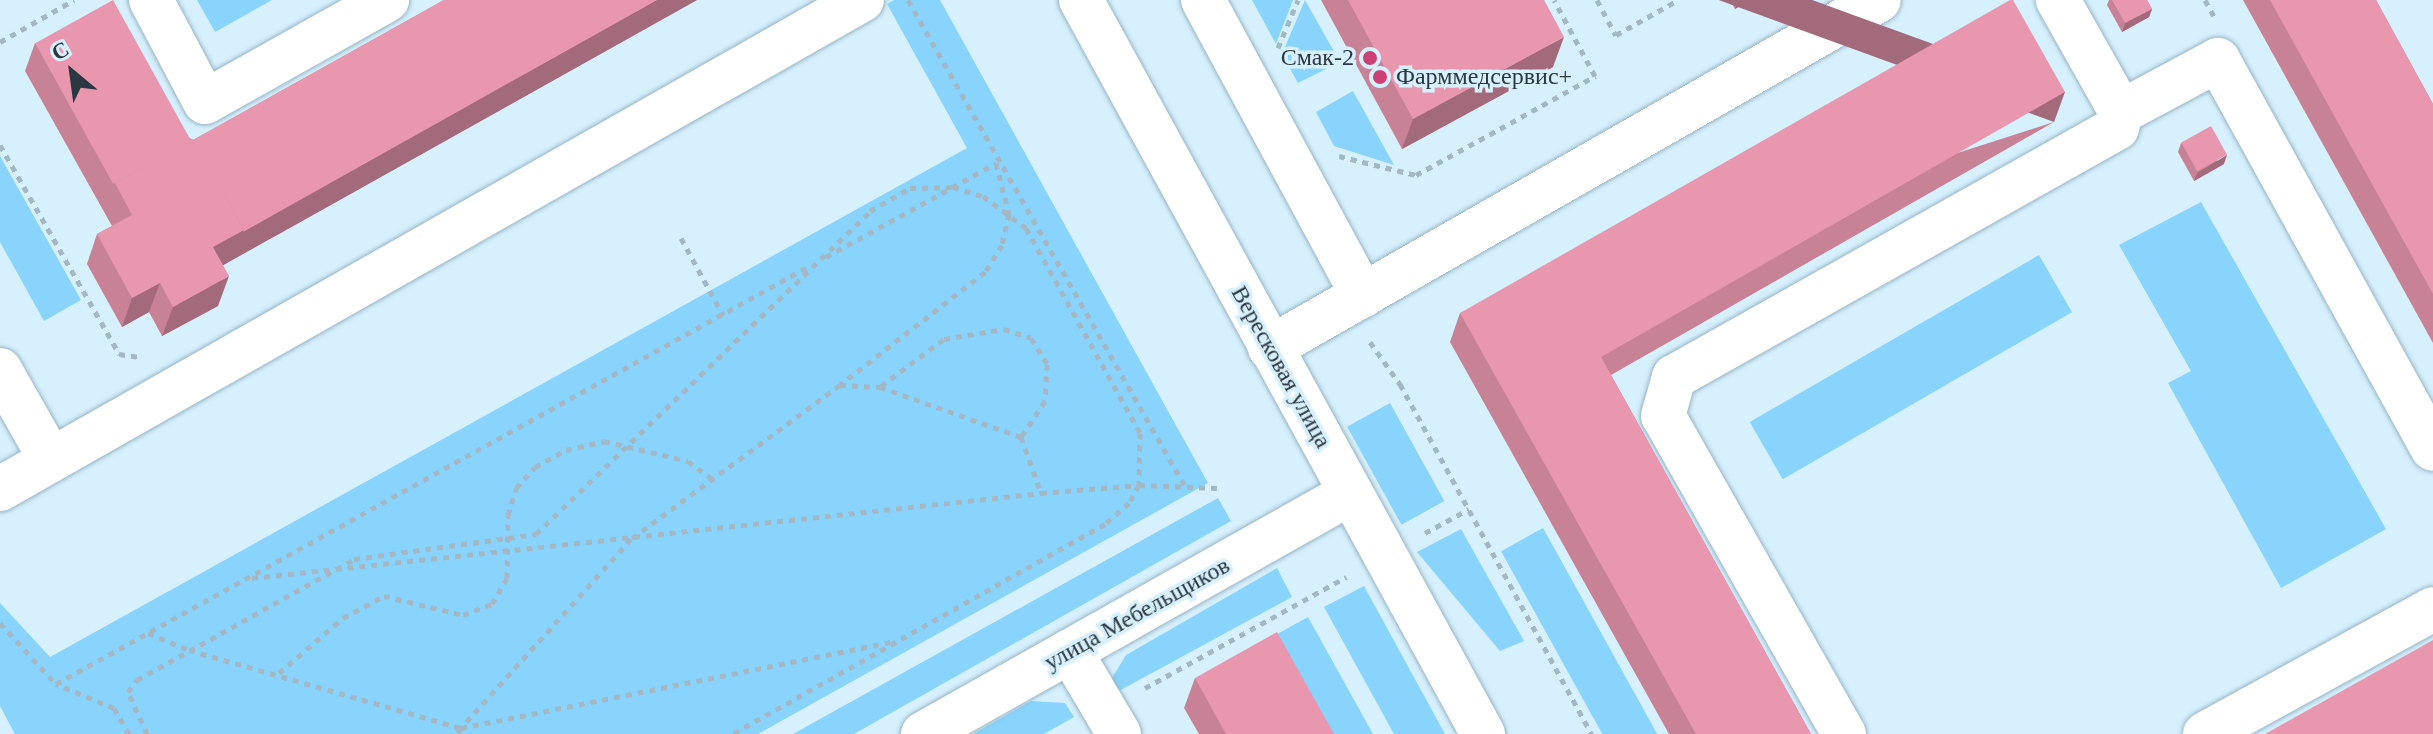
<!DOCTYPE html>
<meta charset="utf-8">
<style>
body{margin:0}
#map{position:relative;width:2433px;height:734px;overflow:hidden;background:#d7f0fe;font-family:"Times New Roman",serif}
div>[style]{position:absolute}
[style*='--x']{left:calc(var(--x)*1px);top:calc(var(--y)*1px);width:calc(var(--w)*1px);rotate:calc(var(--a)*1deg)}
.green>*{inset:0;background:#88d4fc;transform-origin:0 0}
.path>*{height:5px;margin-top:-2.5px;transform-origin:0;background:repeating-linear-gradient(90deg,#a3b8c4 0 6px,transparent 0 12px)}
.roads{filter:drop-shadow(0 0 2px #97b5c5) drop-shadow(0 0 2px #97b5c5)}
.minor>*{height:44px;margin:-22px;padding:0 22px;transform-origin:22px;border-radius:22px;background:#fff}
.wall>*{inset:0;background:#c88296}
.shaded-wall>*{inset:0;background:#a26a7a;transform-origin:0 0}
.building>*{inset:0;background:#e897ae;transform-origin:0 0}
.dots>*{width:22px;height:22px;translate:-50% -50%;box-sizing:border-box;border:4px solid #d7f0fe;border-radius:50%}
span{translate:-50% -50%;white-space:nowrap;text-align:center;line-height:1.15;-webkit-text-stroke:7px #d7f0fe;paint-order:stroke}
.poi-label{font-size:24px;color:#2c383f}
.right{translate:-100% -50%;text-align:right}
.left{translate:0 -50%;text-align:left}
.street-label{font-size:24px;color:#2c383f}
.north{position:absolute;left:32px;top:32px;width:80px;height:80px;-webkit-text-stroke:6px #d7f0fe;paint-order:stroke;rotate:331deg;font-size:22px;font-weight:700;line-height:32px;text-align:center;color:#2c383f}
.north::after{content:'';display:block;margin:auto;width:28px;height:36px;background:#2c383f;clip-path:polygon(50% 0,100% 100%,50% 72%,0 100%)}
</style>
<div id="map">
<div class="green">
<div style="clip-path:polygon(197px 0,272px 0,215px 32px)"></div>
<div style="clip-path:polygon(894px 0,940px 0,1208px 483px,758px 734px,15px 734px,0 706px,0 603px,50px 657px,967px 148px,887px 4px)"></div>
<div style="clip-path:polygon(1252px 0,1293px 0,1276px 44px)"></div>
<div style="clip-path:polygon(1305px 0,1340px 62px,1298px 83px,1282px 54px)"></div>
<div style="clip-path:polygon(1353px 91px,1394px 165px,1334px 146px,1316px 112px)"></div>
<div style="clip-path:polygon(0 156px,81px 300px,44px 321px,0 242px)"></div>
<div style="clip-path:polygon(2201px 202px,2386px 529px,2281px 588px,2168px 383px,2191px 371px,2119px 245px)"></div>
<div style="left:2039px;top:255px;width:66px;height:334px;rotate:60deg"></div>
<div style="left:1390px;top:403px;width:112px;height:49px;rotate:61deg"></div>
<div style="clip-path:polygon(1218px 498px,1231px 521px,854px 734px,793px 734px)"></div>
<div style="left:1543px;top:528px;width:236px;height:48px;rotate:61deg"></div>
<div style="clip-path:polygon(1461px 529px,1524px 641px,1500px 651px,1417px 552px)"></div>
<div style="clip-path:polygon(1277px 568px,1292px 597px,1117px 692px,1112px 678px,1126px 655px)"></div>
<div style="clip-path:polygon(1364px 586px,1445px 734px,1394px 734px,1324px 607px)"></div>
<div style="clip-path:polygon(1308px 617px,1373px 734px,1322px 734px,1268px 639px)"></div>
<div style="clip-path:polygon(1031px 701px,1065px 703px,1074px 717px,1044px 734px,973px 734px)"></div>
</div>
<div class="path">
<div style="--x:908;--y:0;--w:562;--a:60.33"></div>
<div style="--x:1597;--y:0;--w:40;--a:62"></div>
<div style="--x:1616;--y:35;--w:71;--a:-29.4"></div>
<div style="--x:2205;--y:0;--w:21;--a:61"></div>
<div style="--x:0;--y:42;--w:85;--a:-29.6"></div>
<div style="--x:1278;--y:48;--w:52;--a:-67.4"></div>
<div style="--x:0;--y:145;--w:241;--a:60.3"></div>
<div style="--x:119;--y:354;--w:21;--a:8"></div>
<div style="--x:1339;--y:156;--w:79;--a:13.9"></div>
<div style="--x:1416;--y:175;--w:205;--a:-28.9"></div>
<div style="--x:1595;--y:76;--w:86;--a:-118.3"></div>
<div style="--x:681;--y:238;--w:88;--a:61.4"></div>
<div style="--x:826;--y:257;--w:194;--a:-28.9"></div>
<div style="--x:996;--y:163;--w:53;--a:75.7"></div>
<div style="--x:1009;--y:214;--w:32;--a:103"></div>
<div style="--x:1002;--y:245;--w:32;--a:122"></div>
<div style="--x:985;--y:272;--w:184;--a:142.1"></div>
<div style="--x:840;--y:385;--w:40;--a:2.9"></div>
<div style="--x:880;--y:387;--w:150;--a:19.5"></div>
<div style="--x:1021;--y:437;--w:59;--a:70.3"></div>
<div style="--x:1041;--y:493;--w:98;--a:-4.7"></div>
<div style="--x:1139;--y:485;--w:78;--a:2.2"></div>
<div style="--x:1370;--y:342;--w:52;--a:54.5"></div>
<div style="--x:1400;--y:384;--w:399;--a:61.3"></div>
<div style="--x:840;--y:385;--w:260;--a:143.6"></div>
<div style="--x:631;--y:539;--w:254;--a:132"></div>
<div style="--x:461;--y:728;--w:440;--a:-11.3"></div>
<div style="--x:881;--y:386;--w:79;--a:-36.7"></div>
<div style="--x:944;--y:339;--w:61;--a:-9.5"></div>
<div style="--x:1004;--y:329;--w:28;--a:18"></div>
<div style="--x:1031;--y:338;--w:31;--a:58"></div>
<div style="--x:1047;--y:364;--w:37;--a:93"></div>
<div style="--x:1045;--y:401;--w:43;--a:123.7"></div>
<div style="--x:1425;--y:533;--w:50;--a:-28.6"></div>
<div style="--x:252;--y:578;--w:794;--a:-6.15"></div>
<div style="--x:0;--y:623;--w:83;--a:47.4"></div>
<div style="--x:148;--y:633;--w:44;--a:22.5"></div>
<div style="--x:189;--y:650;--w:283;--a:16"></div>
<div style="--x:461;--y:728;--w:7;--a:124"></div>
<div style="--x:279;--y:673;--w:84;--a:-40.7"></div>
<div style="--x:343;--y:618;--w:47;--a:-28.2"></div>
<div style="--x:384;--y:596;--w:81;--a:13.5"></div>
<div style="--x:463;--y:615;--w:31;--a:-21"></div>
<div style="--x:492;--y:604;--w:30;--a:-60"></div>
<div style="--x:507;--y:578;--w:63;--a:-89.1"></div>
<div style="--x:508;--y:515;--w:28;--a:-73"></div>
<div style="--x:516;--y:488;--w:28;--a:-48"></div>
<div style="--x:535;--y:467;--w:35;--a:-29"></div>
<div style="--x:566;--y:450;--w:39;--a:-13"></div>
<div style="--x:604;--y:441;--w:86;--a:13.4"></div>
<div style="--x:688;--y:461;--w:30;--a:37"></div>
<div style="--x:1145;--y:688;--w:230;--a:-28.9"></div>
<div style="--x:129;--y:734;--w:30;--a:-120"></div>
<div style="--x:114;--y:708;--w:63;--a:-157.5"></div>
<div style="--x:56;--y:684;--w:863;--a:-29.03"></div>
<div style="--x:147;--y:734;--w:46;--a:-114.3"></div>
<div style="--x:128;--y:692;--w:15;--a:-53"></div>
<div style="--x:137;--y:680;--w:248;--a:-29.1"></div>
<div style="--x:354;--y:559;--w:184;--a:-7.8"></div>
<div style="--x:536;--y:534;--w:465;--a:-44"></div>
<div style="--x:870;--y:211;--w:46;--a:-29.9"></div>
<div style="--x:910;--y:188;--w:43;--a:-1.3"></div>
<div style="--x:953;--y:187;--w:31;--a:17"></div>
<div style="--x:983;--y:196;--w:54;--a:36.7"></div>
<div style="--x:1026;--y:228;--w:235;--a:60.9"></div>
<div style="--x:1140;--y:433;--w:52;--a:91.1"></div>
<div style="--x:1139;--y:485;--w:21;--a:119"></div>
<div style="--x:1129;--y:503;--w:32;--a:139"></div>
<div style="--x:1105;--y:524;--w:428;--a:150.6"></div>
</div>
<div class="roads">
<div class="minor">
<div style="--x:151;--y:0;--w:115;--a:62.1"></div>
<div style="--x:205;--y:102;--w:209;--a:-29.3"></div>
<div style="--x:1081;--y:0;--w:837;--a:61.29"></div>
<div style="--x:1203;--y:0;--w:336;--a:61.6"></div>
<div style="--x:2121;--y:112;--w:110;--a:-28.2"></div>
<div style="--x:2218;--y:60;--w:444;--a:61.1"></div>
<div style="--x:1270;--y:348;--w:701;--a:-29.74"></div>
<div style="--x:0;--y:370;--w:103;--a:60.5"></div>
<div style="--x:0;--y:489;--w:991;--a:-29.57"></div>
<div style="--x:1070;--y:651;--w:96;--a:59.4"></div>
<div style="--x:923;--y:734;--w:490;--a:-29.4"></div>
<div style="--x:1844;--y:734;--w:366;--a:-119.6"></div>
<div style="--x:1663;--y:416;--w:41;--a:-74.2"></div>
<div style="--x:1674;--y:377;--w:508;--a:-29.34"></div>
<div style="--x:2117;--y:128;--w:16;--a:-76"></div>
<div style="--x:2121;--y:112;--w:129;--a:-119.4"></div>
<div style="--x:2205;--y:734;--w:260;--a:-28.7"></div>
</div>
</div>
<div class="wall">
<div style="clip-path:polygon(444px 0,697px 0,223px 265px,218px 306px,162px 336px,149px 312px,122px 327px,87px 264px,97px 234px,112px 226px,25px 71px,35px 43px,193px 140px)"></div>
<div style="clip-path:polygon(1321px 0,1544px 0,1553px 67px,1402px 149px)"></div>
<div style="clip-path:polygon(1730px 0,1751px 0,1735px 9px)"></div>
<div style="clip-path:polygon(2109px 0,2147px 0,2152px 9px,2149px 17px,2122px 32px,2107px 5px)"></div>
<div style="clip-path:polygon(2243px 0,2376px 0,2433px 104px,2433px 343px)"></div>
<div style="clip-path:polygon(2054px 122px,1611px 375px,1811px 734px,1669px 734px,1450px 342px,1460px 313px)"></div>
<div style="clip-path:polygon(2181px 143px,2224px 164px,2194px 181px,2178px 152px)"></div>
<div style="clip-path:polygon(1195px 678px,1334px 734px,1199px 734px,1184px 708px)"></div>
</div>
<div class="shaded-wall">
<div style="clip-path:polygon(657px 0,697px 0,202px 277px,213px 247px)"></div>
<div style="clip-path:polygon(1739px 0,1751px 0,1735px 9px)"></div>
<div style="clip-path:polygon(2152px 9px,2149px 17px,2122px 32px,2125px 23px)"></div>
<div style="clip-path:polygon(1564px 37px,1553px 67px,1402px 149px,1413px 119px)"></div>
<div style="left:2065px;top:92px;width:32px;height:534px;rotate:110deg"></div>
<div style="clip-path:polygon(2227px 155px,2224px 164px,2194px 181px,2197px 173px)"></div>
<div style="clip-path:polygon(229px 276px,218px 306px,162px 336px,173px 307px)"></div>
<div style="clip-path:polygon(160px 283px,149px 312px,122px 327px,132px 298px)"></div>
</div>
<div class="building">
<div style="left:113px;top:0;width:161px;height:89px;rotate:61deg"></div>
<div style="clip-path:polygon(444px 0,657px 0,243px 232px,244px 230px,193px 140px)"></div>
<div style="clip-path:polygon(1348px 0,1544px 0,1564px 37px,1413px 119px)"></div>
<div style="clip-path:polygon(2010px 0,2013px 0,2065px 92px,1601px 357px,1811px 734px,1696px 734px,1460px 313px)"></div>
<div style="clip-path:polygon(2112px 0,2147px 0,2152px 9px,2125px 23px)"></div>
<div style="clip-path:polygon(2270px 0,2376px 0,2433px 104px,2433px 294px)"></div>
<div style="left:2211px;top:126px;width:33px;height:34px;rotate:61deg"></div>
<div style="clip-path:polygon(193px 139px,244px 230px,213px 247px,229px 276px,173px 307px,160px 283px,132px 298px,97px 234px,132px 215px,115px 183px)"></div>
<div style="clip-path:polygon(1277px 632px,1334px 734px,1226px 734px,1195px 678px)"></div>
<div style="clip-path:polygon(2433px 640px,2433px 734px,2265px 734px)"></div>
</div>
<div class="dots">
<div style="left:1370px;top:58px;background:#cc4074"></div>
<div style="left:1380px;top:77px;background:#cc4074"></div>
</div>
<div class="poi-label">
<span class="right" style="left:1354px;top:58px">Смак-2</span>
<span class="left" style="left:1396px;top:77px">Фарммедсервис+</span>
</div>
<div class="street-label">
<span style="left:1281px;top:367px;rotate:61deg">Вересковая улица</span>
<span style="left:1137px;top:614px;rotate:-29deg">улица Мебельщиков</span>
</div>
<div class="north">С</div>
</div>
